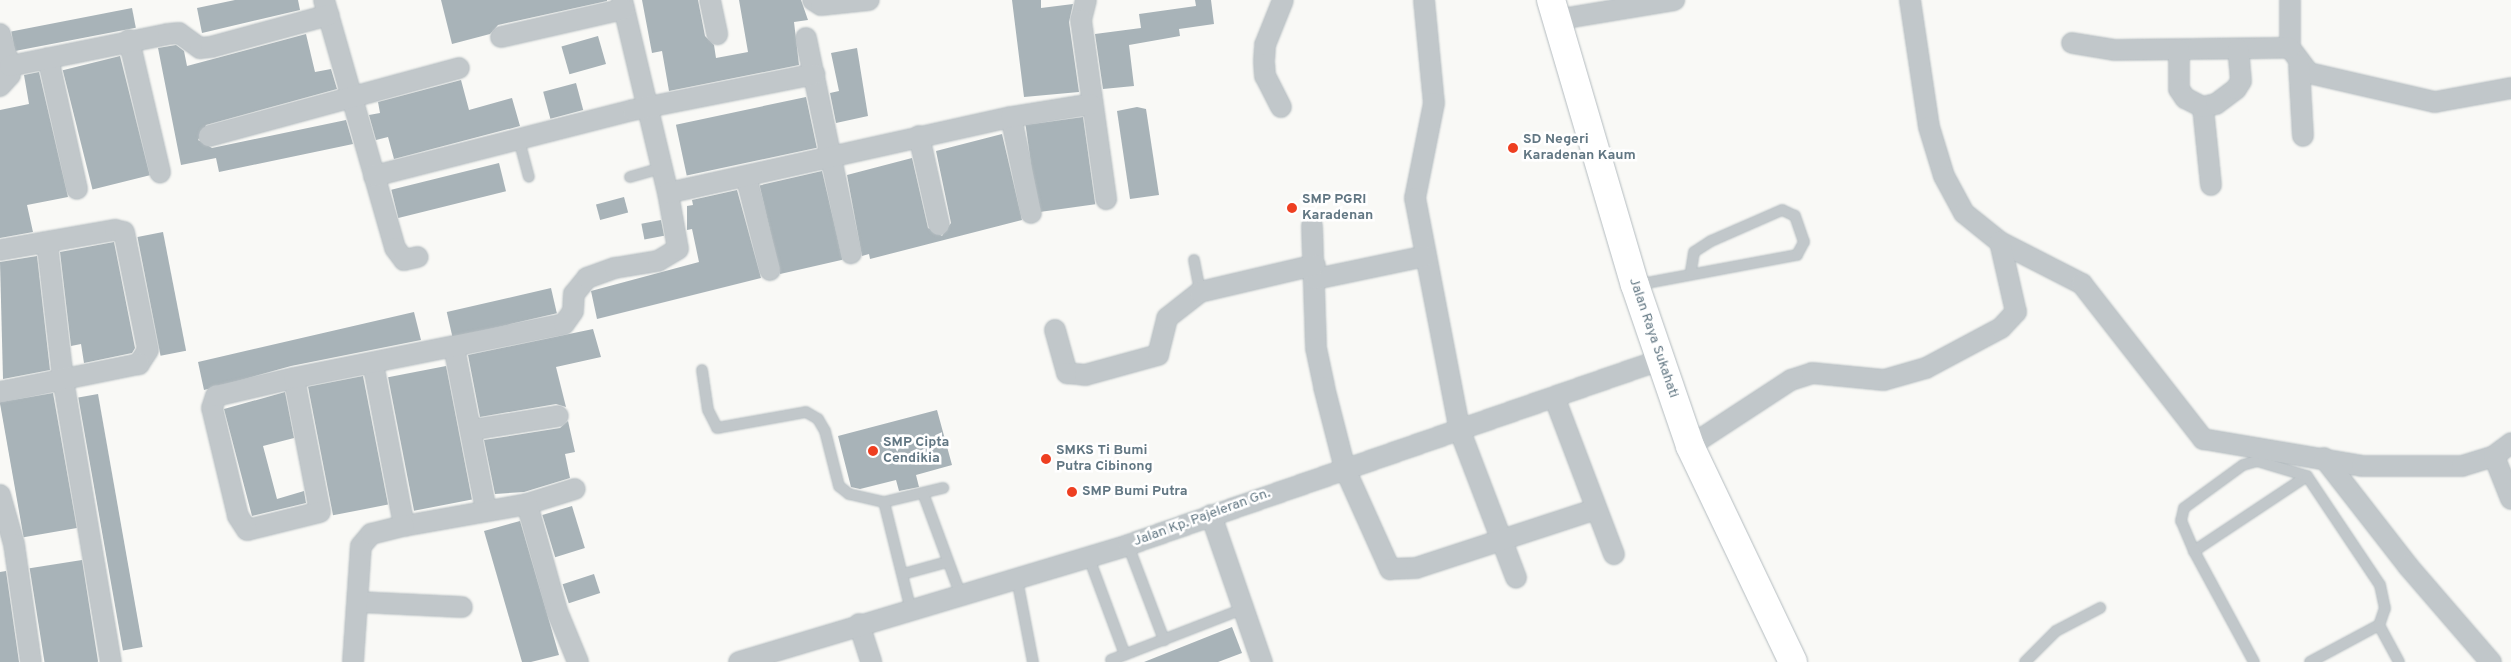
<!DOCTYPE html>
<style>
body{margin:0}
#map{position:relative;width:2511px;height:662px;overflow:hidden;background:#f9f9f6;font-family:Overpass,sans-serif}
div>[style]{position:absolute}
[style*='--x']{left:calc(var(--x)*1px);top:calc(var(--y)*1px);width:calc(var(--w)*1px);rotate:calc(var(--a)*1deg)}
.building>*{inset:0;background:#a8b3b8;transform-origin:0 0}
.roads{filter:drop-shadow(0 0 1px #b3bbbf) drop-shadow(0 0 1px #b3bbbf)}
.lane>*{height:10px;margin:-5px;padding:0 5px;transform-origin:5px;border-radius:5px;background:#c1c7ca}
.street>*{height:20px;margin:-10px;padding:0 10px;transform-origin:10px;border-radius:10px;background:#c1c7ca}
.secondary>*{height:28px;margin:-14px;padding:0 14px;transform-origin:14px;border-radius:14px;background:#fff}
.dots>*{width:14px;height:14px;translate:-50% -50%;box-sizing:border-box;border:2px solid #fff;border-radius:50%}
span{translate:-50% -50%;white-space:nowrap;text-align:center;line-height:1.15;-webkit-text-stroke:5px #fff;paint-order:stroke}
.poi-label{font-size:14px;color:#627783;font-weight:700}
.left{translate:0 -50%;text-align:left}
.street-label{font-size:14px;color:#627783}
</style>
<div id="map">
<div class="building">
<div style="clip-path:polygon(235px 0,298px 0,300px 10px,202px 33px,197px 8px)"></div>
<div style="clip-path:polygon(441px 0,607px 0,607px 1px,498px 25px,490px 34px,452px 44px)"></div>
<div style="clip-path:polygon(642px 0,698px 0,705px 36px,714px 45px,716px 58px,748px 52px,739px 0,801px 0,808px 20px,794px 22px,799px 65px,669px 91px,662px 51px,652px 53px)"></div>
<div style="clip-path:polygon(1012px 0,1041px 0,1041px 8px,1073px 4px,1069px 22px,1079px 92px,1024px 97px)"></div>
<div style="clip-path:polygon(1195px 0,1211px 0,1214px 24px,1179px 29px,1180px 36px,1129px 45px,1134px 86px,1103px 89px,1095px 34px,1141px 28px,1139px 14px,1196px 6px)"></div>
<div style="left:132px;top:8px;width:20px;height:123px;rotate:79deg"></div>
<div style="clip-path:polygon(306px 34px,315px 72px,331px 69px,337px 89px,206px 125px,198px 140px,212px 148px,346px 120px,353px 144px,219px 172px,216px 158px,181px 165px,158px 48px,176px 45px,184px 51px,187px 66px)"></div>
<div style="left:598px;top:36px;width:29px;height:38px;rotate:74deg"></div>
<div style="clip-path:polygon(857px 48px,868px 116px,836px 123px,830px 93px,839px 91px,831px 53px)"></div>
<div style="left:120px;top:56px;width:123px;height:59px;rotate:76deg"></div>
<div style="clip-path:polygon(39px 72px,68px 197px,27px 205px,33px 232px,0 238px,0 110px,29px 104px,24px 75px)"></div>
<div style="clip-path:polygon(461px 80px,469px 110px,512px 98px,520px 126px,394px 159px,388px 137px,376px 140px,369px 115px,380px 113px,378px 102px)"></div>
<div style="left:576px;top:83px;width:28px;height:34px;rotate:75deg"></div>
<div style="left:806px;top:97px;width:52px;height:133px;rotate:78deg"></div>
<div style="clip-path:polygon(1137px 107px,1146px 109px,1159px 195px,1130px 199px,1117px 111px)"></div>
<div style="left:1083px;top:117px;width:88px;height:58px;rotate:82deg"></div>
<div style="clip-path:polygon(1002px 134px,1022px 220px,870px 259px,869px 254px,862px 256px,847px 175px,912px 158px,928px 228px,942px 236px,951px 223px,936px 151px)"></div>
<div style="left:499px;top:163px;width:29px;height:111px;rotate:76deg"></div>
<div style="left:822px;top:171px;width:91px;height:64px;rotate:77deg"></div>
<div style="clip-path:polygon(737px 190px,761px 278px,597px 319px,591px 291px,699px 262px,692px 229px,687px 230px,687px 206px,693px 205px,692px 200px)"></div>
<div style="left:624px;top:197px;width:16px;height:29px;rotate:75deg"></div>
<div style="left:661px;top:220px;width:16px;height:20px;rotate:79deg"></div>
<div style="left:163px;top:232px;width:121px;height:26px;rotate:79deg"></div>
<div style="clip-path:polygon(114px 242px,135px 348px,132px 353px,84px 363px,81px 344px,71px 346px,60px 252px)"></div>
<div style="clip-path:polygon(37px 256px,50px 370px,3px 379px,0 262px)"></div>
<div style="left:551px;top:288px;width:26px;height:107px;rotate:77deg"></div>
<div style="clip-path:polygon(414px 312px,421px 340px,291px 366px,204px 390px,198px 362px)"></div>
<div style="clip-path:polygon(593px 329px,601px 357px,556px 367px,566px 407px,556px 404px,480px 417px,468px 355px)"></div>
<div style="left:446px;top:366px;width:136px;height:59px;rotate:79deg"></div>
<div style="left:363px;top:376px;width:131px;height:56px;rotate:79deg"></div>
<div style="clip-path:polygon(285px 392px,294px 438px,263px 446px,277px 499px,304px 491px,306px 503px,252px 516px,224px 409px)"></div>
<div style="left:53px;top:393px;width:137px;height:54px;rotate:80deg"></div>
<div style="left:98px;top:394px;width:257px;height:20px;rotate:80deg"></div>
<div style="clip-path:polygon(937px 410px,952px 465px,916px 475px,919px 487px,899px 491px,896px 480px,860px 489px,851px 487px,838px 436px)"></div>
<div style="clip-path:polygon(568px 421px,575px 452px,565px 454px,570px 478px,524px 492px,495px 494px,484px 440px,560px 428px)"></div>
<div style="left:572px;top:506px;width:44px;height:31px;rotate:73deg"></div>
<div style="clip-path:polygon(520px 521px,559px 655px,531px 662px,522px 662px,484px 531px)"></div>
<div style="left:82px;top:560px;width:103px;height:53px;rotate:81deg"></div>
<div style="clip-path:polygon(6px 571px,19px 662px,0 662px,0 572px)"></div>
<div style="left:594px;top:574px;width:20px;height:33px;rotate:72deg"></div>
<div style="clip-path:polygon(1232px 627px,1242px 653px,1218px 662px,1144px 662px)"></div>
</div>
<div class="roads">
<div class="lane">
<div style="--x:519;--y:140;--w:38;--a:75"></div>
<div style="--x:630;--y:177;--w:33;--a:-16"></div>
<div style="--x:1194;--y:260;--w:33;--a:79"></div>
<div style="--x:1636;--y:285;--w:164;--a:-10.6"></div>
<div style="--x:1797;--y:255;--w:15;--a:-62"></div>
<div style="--x:1804;--y:242;--w:28;--a:-109"></div>
<div style="--x:1795;--y:216;--w:14;--a:-155"></div>
<div style="--x:1782;--y:210;--w:77;--a:156.4"></div>
<div style="--x:1711;--y:241;--w:20;--a:147"></div>
<div style="--x:1694;--y:252;--w:20;--a:99"></div>
<div style="--x:702;--y:370;--w:40;--a:81.5"></div>
<div style="--x:708;--y:410;--w:20;--a:63"></div>
<div style="--x:717;--y:428;--w:90;--a:-10.2"></div>
<div style="--x:806;--y:412;--w:14;--a:30"></div>
<div style="--x:818;--y:419;--w:14;--a:60"></div>
<div style="--x:825;--y:431;--w:57;--a:75.7"></div>
<div style="--x:839;--y:486;--w:13;--a:39"></div>
<div style="--x:849;--y:494;--w:36;--a:13"></div>
<div style="--x:884;--y:502;--w:61;--a:-13.3"></div>
<div style="--x:2307;--y:476;--w:136;--a:146.4"></div>
<div style="--x:2194;--y:551;--w:33;--a:-113"></div>
<div style="--x:2181;--y:521;--w:13;--a:-77"></div>
<div style="--x:2184;--y:508;--w:73;--a:-36.1"></div>
<div style="--x:2243;--y:465;--w:15;--a:-16"></div>
<div style="--x:2257;--y:461;--w:52;--a:16.7"></div>
<div style="--x:2307;--y:476;--w:131;--a:56.2"></div>
<div style="--x:2380;--y:585;--w:24;--a:78"></div>
<div style="--x:2385;--y:608;--w:18;--a:109"></div>
<div style="--x:923;--y:493;--w:110;--a:69.7"></div>
<div style="--x:884;--y:502;--w:111;--a:76"></div>
<div style="--x:1128;--y:545;--w:102;--a:69.2"></div>
<div style="--x:2194;--y:551;--w:126;--a:61.6"></div>
<div style="--x:1089;--y:558;--w:103;--a:69.6"></div>
<div style="--x:903;--y:574;--w:46;--a:-15.3"></div>
<div style="--x:1017;--y:579;--w:85;--a:79.1"></div>
<div style="--x:1111;--y:660;--w:144;--a:-21.2"></div>
<div style="--x:2025;--y:662;--w:44;--a:-45"></div>
<div style="--x:2056;--y:631;--w:50;--a:-27.6"></div>
<div style="--x:2310;--y:662;--w:78;--a:-28.2"></div>
<div style="--x:2379;--y:625;--w:42;--a:61.6"></div>
</div>
<div class="street">
<div style="--x:324;--y:0;--w:258;--a:74"></div>
<div style="--x:395;--y:248;--w:15;--a:53"></div>
<div style="--x:404;--y:260;--w:14;--a:-12"></div>
<div style="--x:622;--y:0;--w:198;--a:76.6"></div>
<div style="--x:710;--y:0;--w:35;--a:78"></div>
<div style="--x:813;--y:0;--w:9;--a:32"></div>
<div style="--x:821;--y:5;--w:48;--a:-5.9"></div>
<div style="--x:1086;--y:0;--w:21;--a:104"></div>
<div style="--x:1081;--y:20;--w:181;--a:82"></div>
<div style="--x:1424;--y:0;--w:103;--a:84.5"></div>
<div style="--x:1434;--y:103;--w:97;--a:101.3"></div>
<div style="--x:1415;--y:198;--w:237;--a:79.1"></div>
<div style="--x:1460;--y:431;--w:157;--a:69.1"></div>
<div style="--x:1910;--y:0;--w:128;--a:81.5"></div>
<div style="--x:1929;--y:127;--w:51;--a:73"></div>
<div style="--x:1944;--y:176;--w:42;--a:61.6"></div>
<div style="--x:1964;--y:213;--w:46;--a:38.9"></div>
<div style="--x:2000;--y:242;--w:92;--a:27.1"></div>
<div style="--x:2082;--y:284;--w:197;--a:52"></div>
<div style="--x:2203;--y:439;--w:161;--a:9.6"></div>
<div style="--x:2362;--y:466;--w:100;--a:0"></div>
<div style="--x:2462;--y:466;--w:34;--a:-17"></div>
<div style="--x:2494;--y:456;--w:21;--a:-37"></div>
<div style="--x:2290;--y:0;--w:48;--a:90"></div>
<div style="--x:2290;--y:48;--w:31;--a:53"></div>
<div style="--x:2309;--y:73;--w:129;--a:13"></div>
<div style="--x:2435;--y:102;--w:77;--a:-10.4"></div>
<div style="--x:1555;--y:20;--w:121;--a:-9.5"></div>
<div style="--x:0;--y:34;--w:34;--a:73"></div>
<div style="--x:10;--y:66;--w:9;--a:90"></div>
<div style="--x:10;--y:75;--w:15;--a:132"></div>
<div style="--x:501;--y:37;--w:126;--a:-12.8"></div>
<div style="--x:806;--y:38;--w:220;--a:78.2"></div>
<div style="--x:129;--y:40;--w:136;--a:76.8"></div>
<div style="--x:2072;--y:43;--w:44;--a:9.2"></div>
<div style="--x:2115;--y:50;--w:175;--a:-0.7"></div>
<div style="--x:2179;--y:50;--w:39;--a:90"></div>
<div style="--x:2179;--y:89;--w:11;--a:56"></div>
<div style="--x:2185;--y:98;--w:20;--a:27"></div>
<div style="--x:48;--y:58;--w:134;--a:77.5"></div>
<div style="--x:2299;--y:65;--w:71;--a:86.8"></div>
<div style="--x:10;--y:66;--w:161;--a:-11.4"></div>
<div style="--x:168;--y:34;--w:11;--a:-5"></div>
<div style="--x:179;--y:33;--w:26;--a:36"></div>
<div style="--x:200;--y:48;--w:11;--a:-5"></div>
<div style="--x:211;--y:47;--w:122;--a:-15.2"></div>
<div style="--x:1281;--y:107;--w:35;--a:-117"></div>
<div style="--x:1265;--y:76;--w:15;--a:-94"></div>
<div style="--x:1264;--y:61;--w:16;--a:-86"></div>
<div style="--x:1265;--y:45;--w:48;--a:-68.2"></div>
<div style="--x:1011;--y:117;--w:98;--a:78.2"></div>
<div style="--x:209;--y:136;--w:259;--a:-15.2"></div>
<div style="--x:919;--y:136;--w:91;--a:77.3"></div>
<div style="--x:374;--y:176;--w:267;--a:-14.3"></div>
<div style="--x:633;--y:110;--w:185;--a:-11.2"></div>
<div style="--x:746;--y:176;--w:97;--a:75.7"></div>
<div style="--x:2211;--y:185;--w:78;--a:-95.9"></div>
<div style="--x:2203;--y:107;--w:13;--a:-13"></div>
<div style="--x:2216;--y:104;--w:25;--a:-37"></div>
<div style="--x:2236;--y:89;--w:9;--a:-58"></div>
<div style="--x:2241;--y:81;--w:32;--a:-95"></div>
<div style="--x:1312;--y:226;--w:122;--a:88.1"></div>
<div style="--x:1316;--y:348;--w:40;--a:78"></div>
<div style="--x:1324;--y:387;--w:85;--a:75.6"></div>
<div style="--x:1345;--y:469;--w:110;--a:65.8"></div>
<div style="--x:1390;--y:569;--w:26;--a:-2"></div>
<div style="--x:1416;--y:568;--w:189;--a:-18.1"></div>
<div style="--x:47;--y:242;--w:138;--a:83.3"></div>
<div style="--x:63;--y:379;--w:287;--a:80.4"></div>
<div style="--x:0;--y:250;--w:117;--a:-9.9"></div>
<div style="--x:115;--y:230;--w:9;--a:13"></div>
<div style="--x:124;--y:232;--w:120;--a:78.5"></div>
<div style="--x:148;--y:350;--w:17;--a:123"></div>
<div style="--x:139;--y:364;--w:142;--a:168.6"></div>
<div style="--x:1316;--y:279;--w:112;--a:-11.8"></div>
<div style="--x:1055;--y:330;--w:45;--a:74.4"></div>
<div style="--x:1067;--y:373;--w:18;--a:6"></div>
<div style="--x:1085;--y:375;--w:76;--a:-15.3"></div>
<div style="--x:1158;--y:355;--w:38;--a:-76"></div>
<div style="--x:1167;--y:318;--w:42;--a:-38.2"></div>
<div style="--x:1200;--y:292;--w:118;--a:-13.2"></div>
<div style="--x:454;--y:347;--w:166;--a:78.9"></div>
<div style="--x:373;--y:363;--w:166;--a:79.2"></div>
<div style="--x:404;--y:526;--w:125;--a:-10.1"></div>
<div style="--x:527;--y:504;--w:50;--a:-17.4"></div>
<div style="--x:294;--y:378;--w:136;--a:79"></div>
<div style="--x:320;--y:512;--w:75;--a:166.1"></div>
<div style="--x:247;--y:530;--w:17;--a:-123"></div>
<div style="--x:238;--y:516;--w:111;--a:-103.5"></div>
<div style="--x:212;--y:408;--w:13;--a:-72"></div>
<div style="--x:216;--y:396;--w:80;--a:-13"></div>
<div style="--x:294;--y:378;--w:275;--a:-11.3"></div>
<div style="--x:564;--y:324;--w:16;--a:-55"></div>
<div style="--x:573;--y:311;--w:17;--a:-87"></div>
<div style="--x:574;--y:294;--w:21;--a:-51"></div>
<div style="--x:587;--y:278;--w:30;--a:-20"></div>
<div style="--x:615;--y:268;--w:44;--a:-9.2"></div>
<div style="--x:658;--y:261;--w:23;--a:-31"></div>
<div style="--x:678;--y:249;--w:57;--a:-100.1"></div>
<div style="--x:668;--y:193;--w:351;--a:-12.5"></div>
<div style="--x:1011;--y:117;--w:81;--a:-9.2"></div>
<div style="--x:1555;--y:399;--w:166;--a:69.2"></div>
<div style="--x:471;--y:430;--w:88;--a:-9.1"></div>
<div style="--x:1690;--y:446;--w:121;--a:-33.2"></div>
<div style="--x:1791;--y:380;--w:22;--a:-18"></div>
<div style="--x:1812;--y:373;--w:72;--a:5.6"></div>
<div style="--x:1884;--y:380;--w:44;--a:-15.9"></div>
<div style="--x:1926;--y:368;--w:85;--a:-28.1"></div>
<div style="--x:2001;--y:328;--w:22;--a:-47"></div>
<div style="--x:2016;--y:312;--w:72;--a:-102.9"></div>
<div style="--x:2494;--y:456;--w:46;--a:68.4"></div>
<div style="--x:2324;--y:458;--w:137;--a:52.1"></div>
<div style="--x:2408;--y:566;--w:127;--a:49.2"></div>
<div style="--x:0;--y:495;--w:51;--a:74.1"></div>
<div style="--x:14;--y:544;--w:119;--a:81.8"></div>
<div style="--x:527;--y:504;--w:111;--a:74.3"></div>
<div style="--x:557;--y:611;--w:55;--a:67.6"></div>
<div style="--x:1211;--y:515;--w:156;--a:70.9"></div>
<div style="--x:358;--y:602;--w:104;--a:2.8"></div>
<div style="--x:859;--y:624;--w:40;--a:72"></div>
<div style="--x:353;--y:662;--w:116;--a:-86.1"></div>
<div style="--x:361;--y:546;--w:16;--a:-50"></div>
<div style="--x:371;--y:534;--w:34;--a:-14"></div>
<div style="--x:739;--y:662;--w:406;--a:-16.7"></div>
<div style="--x:1128;--y:545;--w:563;--a:-19.17"></div>
</div>
<div class="secondary">
<div style="--x:1551;--y:0;--w:297;--a:73.6"></div>
<div style="--x:1635;--y:285;--w:170;--a:71.1"></div>
<div style="--x:1690;--y:446;--w:239;--a:64.5"></div>
</div>
</div>
<div class="dots">
<div style="left:1513px;top:148px;background:#ee3f21"></div>
<div style="left:1292px;top:208px;background:#ee3f21"></div>
<div style="left:873px;top:451px;background:#ee3f21"></div>
<div style="left:1046px;top:459px;background:#ee3f21"></div>
<div style="left:1072px;top:492px;background:#ee3f21"></div>
</div>
<div class="poi-label">
<span class="left" style="left:1523px;top:148px">SD Negeri<br>Karadenan Kaum</span>
<span class="left" style="left:1302px;top:208px">SMP PGRI<br>Karadenan</span>
<span class="left" style="left:883px;top:451px">SMP Cipta<br>Cendikia</span>
<span class="left" style="left:1056px;top:459px">SMKS Ti Bumi<br>Putra Cibinong</span>
<span class="left" style="left:1082px;top:492px">SMP Bumi Putra</span>
</div>
<div class="street-label">
<span style="left:1653px;top:338px;rotate:71deg">Jalan Raya Sukahati</span>
<span style="left:1202px;top:518px;rotate:-20deg">Jalan Kp. Pajeleran Gn.</span>
</div>
</div>
